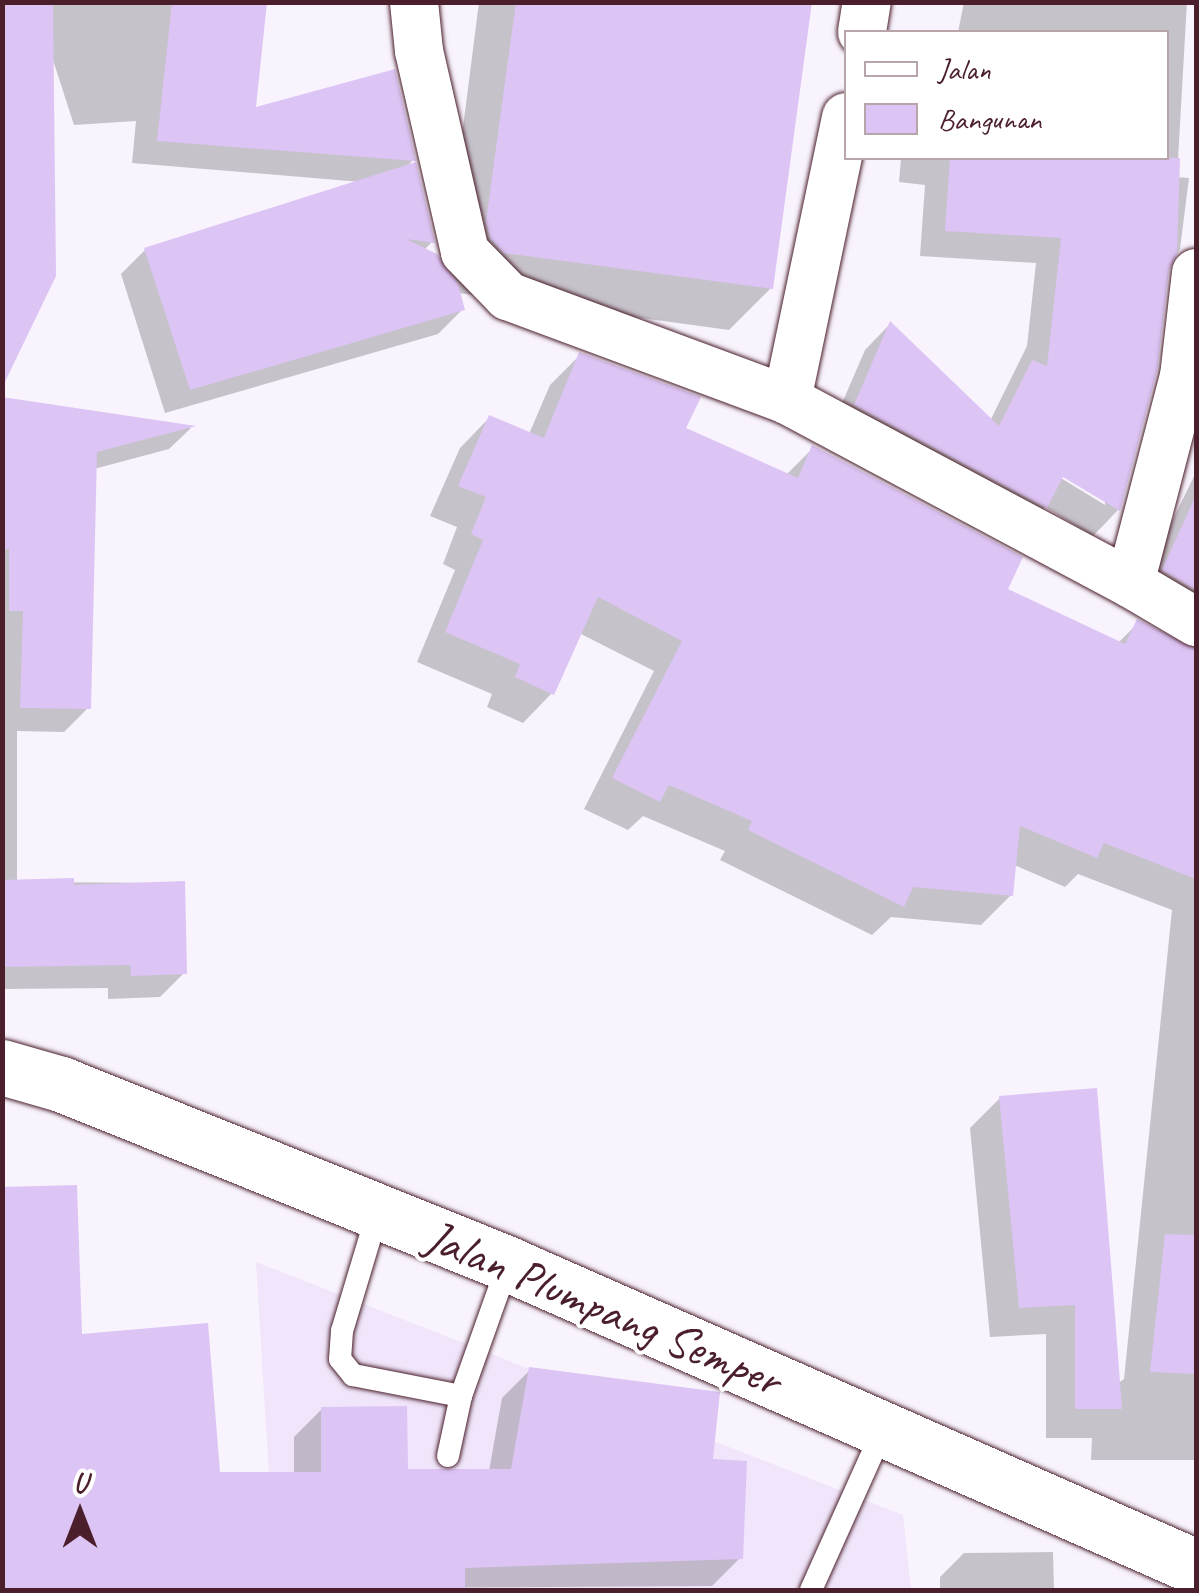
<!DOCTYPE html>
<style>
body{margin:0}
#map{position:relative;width:1199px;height:1593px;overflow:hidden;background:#f8f3fd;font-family:Caveat,sans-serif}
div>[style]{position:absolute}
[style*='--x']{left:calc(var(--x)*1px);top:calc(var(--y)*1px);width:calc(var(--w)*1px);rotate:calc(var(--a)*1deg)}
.built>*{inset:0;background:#f0e5fa}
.shadow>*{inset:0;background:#0003}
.building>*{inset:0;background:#dcc4f4}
.roads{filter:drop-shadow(0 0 2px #4a1f2b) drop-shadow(0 0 2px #4a1f2b)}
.lane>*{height:22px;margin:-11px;padding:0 11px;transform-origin:11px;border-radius:11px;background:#fff}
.street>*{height:48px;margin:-24px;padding:0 24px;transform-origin:24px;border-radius:24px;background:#fff}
.secondary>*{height:55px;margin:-27.5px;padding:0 27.5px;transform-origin:27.5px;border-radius:27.5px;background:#fff}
span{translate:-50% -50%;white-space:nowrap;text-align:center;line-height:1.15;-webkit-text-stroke:8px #fff;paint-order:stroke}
.street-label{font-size:48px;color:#4a1f2b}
.frame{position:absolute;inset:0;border:5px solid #4a1f2b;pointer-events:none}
.legend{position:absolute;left:844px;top:30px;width:325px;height:130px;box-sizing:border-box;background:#fff;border:2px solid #b7a5aa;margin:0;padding:12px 18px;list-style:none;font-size:30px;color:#4a1f2b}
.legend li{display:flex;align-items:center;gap:20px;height:50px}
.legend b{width:50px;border:2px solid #b7a5aa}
.north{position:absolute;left:30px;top:1463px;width:100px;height:100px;-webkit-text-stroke:8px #fff;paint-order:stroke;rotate:0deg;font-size:28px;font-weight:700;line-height:40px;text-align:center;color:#4a1f2b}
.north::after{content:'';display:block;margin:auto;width:35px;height:45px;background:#4a1f2b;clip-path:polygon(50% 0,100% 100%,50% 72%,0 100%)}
</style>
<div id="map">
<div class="built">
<div style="clip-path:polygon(256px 1262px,903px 1515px,911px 1590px,276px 1590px)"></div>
</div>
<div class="shadow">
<div style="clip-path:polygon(2px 2px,259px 2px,253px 111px,413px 160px,406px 168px,432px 242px,424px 250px,445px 269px,479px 2px,810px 2px,771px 288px,729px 330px,458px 293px,462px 310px,438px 334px,165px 413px,121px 274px,145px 250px,361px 182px,132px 163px,136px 121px,74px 125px,52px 57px)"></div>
<div style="clip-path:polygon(evenodd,964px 2px,1187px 2px,1177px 177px,1189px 178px,1180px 249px,1166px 269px,1154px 370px,1118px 510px,1093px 536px,1045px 507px,1020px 532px,830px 431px,865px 350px,890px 324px,990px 421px,1027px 346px,1036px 263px,920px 256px,925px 185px,899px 182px,901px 158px,1166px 158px,1166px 32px,958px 32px,964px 2px,1053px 468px,1105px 499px,1105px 505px,1051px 472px,1053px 468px)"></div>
<div style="clip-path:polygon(580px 355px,683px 430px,786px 475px,813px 448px,1004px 590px,1118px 643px,1138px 623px,1191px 650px,1190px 638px,1134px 600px,1196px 472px,1196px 1460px,1091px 1460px,1092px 1438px,1046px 1438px,1046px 1334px,990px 1337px,970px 1128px,1000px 1098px,1117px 1384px,1124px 1379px,1172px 910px,1078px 874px,1065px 887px,1014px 865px,1011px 895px,981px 925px,891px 917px,872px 935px,720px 860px,725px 851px,643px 816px,628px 830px,584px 809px,654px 671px,579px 633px,552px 693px,523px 723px,487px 707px,492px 694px,417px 662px,455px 570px,443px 564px,457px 527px,430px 516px,460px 448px,489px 418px,529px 434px,550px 385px)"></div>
<div style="clip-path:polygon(2px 400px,191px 428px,169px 449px,94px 469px,88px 708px,64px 732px,17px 731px,17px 882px,182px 883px,184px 973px,160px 997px,108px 999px,108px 988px,2px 989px)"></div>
<div style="clip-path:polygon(2px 1190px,79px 1337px,218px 1474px,294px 1474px,294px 1437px,322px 1409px,406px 1471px,489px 1471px,502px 1398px,530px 1370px,710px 1462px,740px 1558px,712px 1586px,2px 1590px)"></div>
<div style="clip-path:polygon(1053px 1552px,1054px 1590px,940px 1590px,940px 1577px,964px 1553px)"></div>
</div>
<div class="building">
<div style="clip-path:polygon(2px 2px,53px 2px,56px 276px,2px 388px)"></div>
<div style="clip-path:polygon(172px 2px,267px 2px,256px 107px,395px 69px,416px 161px,157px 141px)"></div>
<div style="clip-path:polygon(516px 2px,812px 2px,773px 289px,504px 253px,490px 238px,486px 221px)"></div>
<div style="clip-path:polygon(950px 158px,1180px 158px,1177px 254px,1169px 270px,1157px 371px,1120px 511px,1063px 477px,1047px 508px,854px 405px,890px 321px,999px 426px,1032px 360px,1047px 366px,1061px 238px,945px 231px)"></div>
<div style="clip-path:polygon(416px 162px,435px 243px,406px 239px,437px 254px,458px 284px,465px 310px,190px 390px,144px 248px)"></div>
<div style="clip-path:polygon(579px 352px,701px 397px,686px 428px,798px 478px,812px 445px,1023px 557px,1008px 589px,1125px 644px,1137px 619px,1196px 649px,1196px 879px,1104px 843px,1097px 858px,1020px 826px,1013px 896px,913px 887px,904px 907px,748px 830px,752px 821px,669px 785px,660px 802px,612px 778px,682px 641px,598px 597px,554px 695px,515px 677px,520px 664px,445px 632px,483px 540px,471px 534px,486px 497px,458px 486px,489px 415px,544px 438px)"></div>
<div style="clip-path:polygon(2px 397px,196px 426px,97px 452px,91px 709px,20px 708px,23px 611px,9px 611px,9px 549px,2px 549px)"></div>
<div style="clip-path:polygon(1196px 495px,1196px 590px,1162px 570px)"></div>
<div style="clip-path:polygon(74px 878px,74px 885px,185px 881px,187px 974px,131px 976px,130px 965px,2px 967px,2px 880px)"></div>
<div style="clip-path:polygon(1097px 1088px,1114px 1302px,1122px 1409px,1075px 1409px,1075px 1305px,1019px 1308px,999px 1096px)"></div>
<div style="clip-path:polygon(77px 1185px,82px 1334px,208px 1323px,220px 1472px,321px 1472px,321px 1407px,407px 1406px,408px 1469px,511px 1469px,529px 1367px,720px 1392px,713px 1459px,747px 1461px,743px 1559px,465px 1568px,465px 1590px,2px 1590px,2px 1187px)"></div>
<div style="clip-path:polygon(1165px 1234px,1196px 1235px,1196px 1374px,1150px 1372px)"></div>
</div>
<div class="roads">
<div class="lane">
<div style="--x:378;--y:1211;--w:125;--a:106.7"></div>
<div style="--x:342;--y:1331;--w:28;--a:94"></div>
<div style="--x:340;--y:1359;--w:21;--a:51"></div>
<div style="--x:353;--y:1375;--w:110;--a:11"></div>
<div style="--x:461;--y:1396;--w:140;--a:-70.4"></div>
<div style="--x:448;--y:1456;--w:61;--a:-77.8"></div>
<div style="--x:811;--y:1590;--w:175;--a:-65.8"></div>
</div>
<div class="street">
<div style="--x:414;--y:2;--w:49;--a:84.2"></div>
<div style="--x:419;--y:51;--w:206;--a:77.1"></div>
<div style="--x:465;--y:252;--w:62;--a:45.7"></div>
<div style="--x:508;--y:296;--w:298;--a:20.4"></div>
<div style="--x:787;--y:400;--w:389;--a:28.1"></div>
<div style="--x:862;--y:32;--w:30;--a:-81"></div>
<div style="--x:1196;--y:273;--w:104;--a:96.6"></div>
<div style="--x:1184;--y:376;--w:214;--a:104.6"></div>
<div style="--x:1130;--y:583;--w:77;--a:30.6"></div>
<div style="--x:787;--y:400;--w:289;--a:-78.2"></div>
</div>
<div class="secondary">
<div style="--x:2;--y:1067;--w:61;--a:16.1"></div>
<div style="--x:61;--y:1084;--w:482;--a:21.9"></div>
<div style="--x:508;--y:1264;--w:752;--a:23.77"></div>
</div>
</div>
<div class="street-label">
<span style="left:603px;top:1308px;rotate:23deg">Jalan Plumpang Semper</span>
</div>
<div class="frame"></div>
<ul class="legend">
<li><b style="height:12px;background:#fff"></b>Jalan</li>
<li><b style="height:28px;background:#dcc4f4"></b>Bangunan</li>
</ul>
<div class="north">U</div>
</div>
